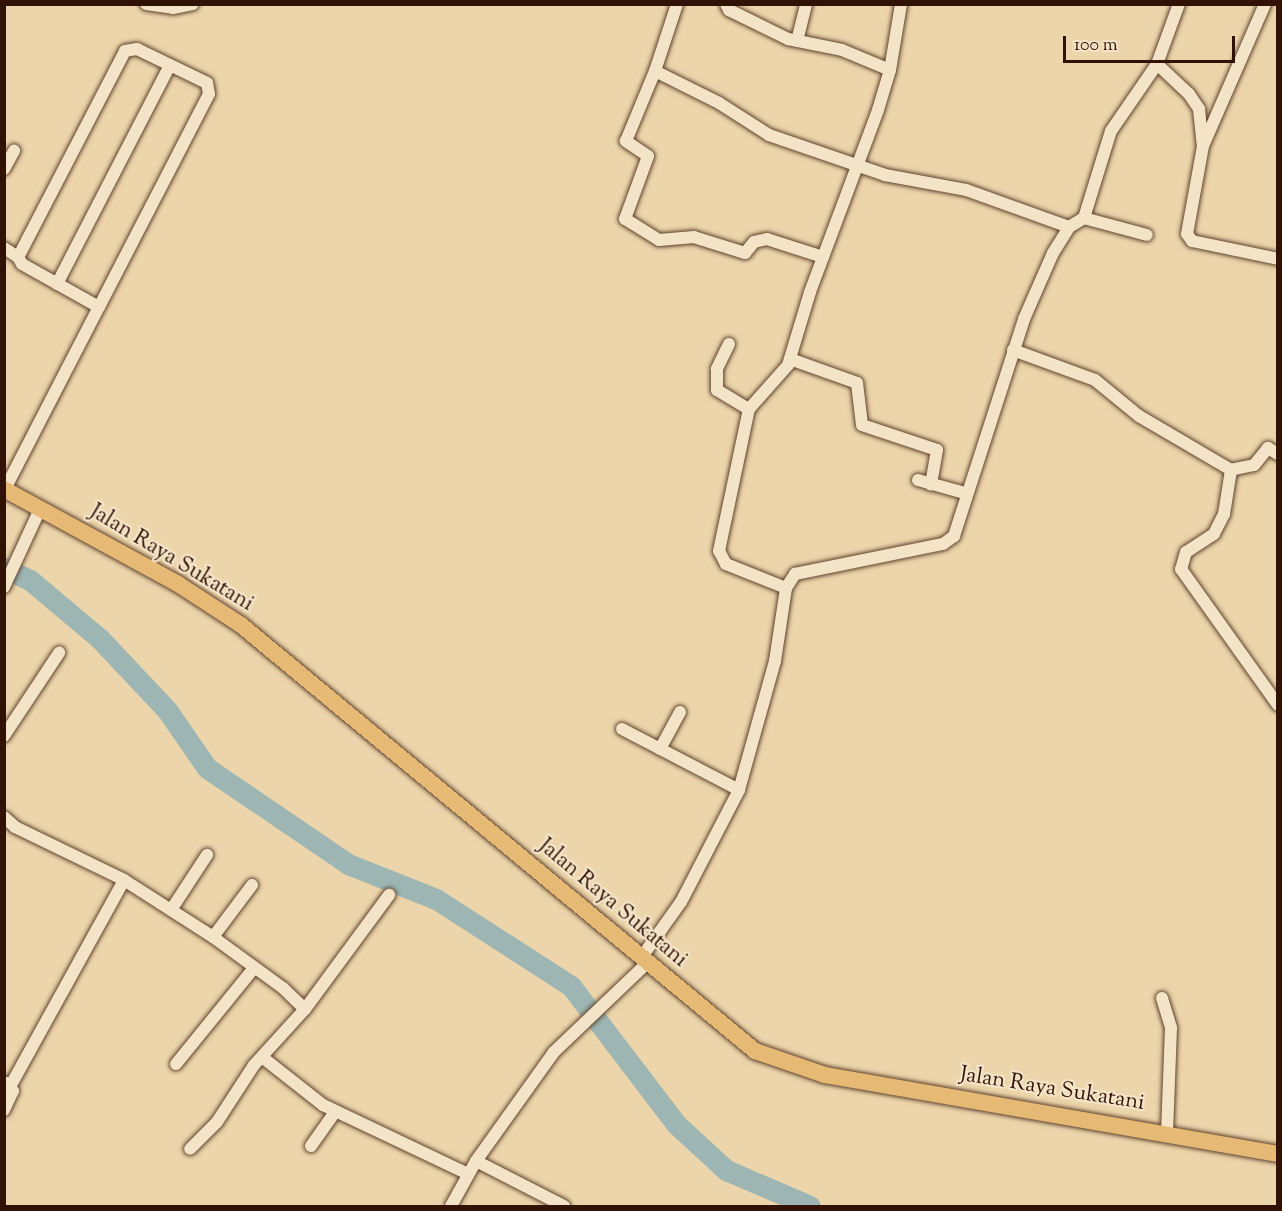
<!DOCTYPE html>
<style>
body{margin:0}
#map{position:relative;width:1282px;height:1211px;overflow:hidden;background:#ecd5aa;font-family:"Sorts Mill Goudy",serif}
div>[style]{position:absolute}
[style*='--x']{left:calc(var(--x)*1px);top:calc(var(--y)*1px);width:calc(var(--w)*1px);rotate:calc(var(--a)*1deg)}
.river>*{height:21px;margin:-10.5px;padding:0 10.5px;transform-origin:10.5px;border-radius:10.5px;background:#9db6b4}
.roads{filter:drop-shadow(0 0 2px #60432e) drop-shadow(0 0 2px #60432e)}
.minor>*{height:12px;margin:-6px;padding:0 6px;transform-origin:6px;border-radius:6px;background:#f3e4c8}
.major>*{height:16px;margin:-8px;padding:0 8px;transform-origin:8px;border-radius:8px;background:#e6ba75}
span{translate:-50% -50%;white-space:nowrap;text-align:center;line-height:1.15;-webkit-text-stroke:4.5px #f3e4c8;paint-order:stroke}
.street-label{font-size:22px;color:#321205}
.frame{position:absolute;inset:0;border:6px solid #321205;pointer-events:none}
.scale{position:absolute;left:1063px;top:36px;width:172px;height:27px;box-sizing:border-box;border:3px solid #321205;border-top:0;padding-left:8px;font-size:18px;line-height:21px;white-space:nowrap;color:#321205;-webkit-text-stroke:4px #f3e4c8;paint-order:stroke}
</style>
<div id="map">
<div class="river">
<div style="--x:4;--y:568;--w:29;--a:25"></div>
<div style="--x:30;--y:580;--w:92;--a:40.1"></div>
<div style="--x:100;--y:639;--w:98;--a:46.7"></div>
<div style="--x:167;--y:710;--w:70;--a:55.4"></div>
<div style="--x:207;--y:768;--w:171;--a:34.2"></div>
<div style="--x:348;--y:864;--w:95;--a:21.7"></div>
<div style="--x:436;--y:899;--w:161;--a:32.8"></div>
<div style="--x:571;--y:986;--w:173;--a:52.7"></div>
<div style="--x:676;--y:1124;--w:68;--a:42.6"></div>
<div style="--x:726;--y:1170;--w:91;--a:23.2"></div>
</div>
<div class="roads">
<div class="minor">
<div style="--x:146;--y:4;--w:27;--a:8"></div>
<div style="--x:173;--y:8;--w:20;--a:-11"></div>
<div style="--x:726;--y:4;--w:7;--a:63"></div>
<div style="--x:729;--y:10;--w:66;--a:26.2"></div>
<div style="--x:788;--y:39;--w:55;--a:11.5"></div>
<div style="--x:842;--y:50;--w:52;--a:22.6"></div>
<div style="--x:1265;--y:4;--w:155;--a:113.6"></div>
<div style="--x:1203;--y:146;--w:89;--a:100.3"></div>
<div style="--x:1187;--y:234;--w:9;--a:54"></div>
<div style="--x:1192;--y:241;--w:88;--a:11.8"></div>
<div style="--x:797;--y:41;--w:38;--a:-76"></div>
<div style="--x:1157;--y:64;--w:44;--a:43.2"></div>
<div style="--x:1189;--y:94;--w:18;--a:56"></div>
<div style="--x:1199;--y:109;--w:36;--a:84"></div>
<div style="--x:655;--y:71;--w:71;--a:-71.8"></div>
<div style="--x:4;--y:169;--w:21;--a:-61"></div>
<div style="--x:1084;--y:218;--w:65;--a:15.1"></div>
<div style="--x:4;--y:248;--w:17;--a:33"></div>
<div style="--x:823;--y:257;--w:59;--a:-162.2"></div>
<div style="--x:767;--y:239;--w:13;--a:167"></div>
<div style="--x:754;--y:242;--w:14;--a:129"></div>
<div style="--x:745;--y:253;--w:53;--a:-162.6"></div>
<div style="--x:694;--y:237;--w:35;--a:175"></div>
<div style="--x:659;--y:240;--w:40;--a:-148"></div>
<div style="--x:625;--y:219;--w:67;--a:-69.9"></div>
<div style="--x:648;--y:156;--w:27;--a:-146"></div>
<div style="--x:626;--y:141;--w:76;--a:-67.5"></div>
<div style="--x:655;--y:71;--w:72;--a:26.6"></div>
<div style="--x:719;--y:103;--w:59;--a:32.6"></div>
<div style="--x:769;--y:135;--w:123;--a:19"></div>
<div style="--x:885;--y:175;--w:82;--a:10.5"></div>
<div style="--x:966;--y:190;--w:109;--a:19.8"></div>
<div style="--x:57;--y:284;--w:246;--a:-62.7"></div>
<div style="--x:729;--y:344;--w:28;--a:116"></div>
<div style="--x:717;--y:369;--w:21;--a:90"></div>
<div style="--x:717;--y:390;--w:37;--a:31"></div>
<div style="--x:1013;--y:350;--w:87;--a:20.1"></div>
<div style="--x:1095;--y:380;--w:57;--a:39.3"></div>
<div style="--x:1139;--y:416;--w:107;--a:30.4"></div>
<div style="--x:790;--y:359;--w:71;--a:19.7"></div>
<div style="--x:857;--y:383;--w:42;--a:83.2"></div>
<div style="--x:862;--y:425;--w:79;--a:18.4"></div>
<div style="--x:937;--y:450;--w:35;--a:100"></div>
<div style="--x:1278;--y:454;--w:12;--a:-149"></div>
<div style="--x:1268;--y:448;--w:22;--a:129"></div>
<div style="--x:1254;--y:465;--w:24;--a:168"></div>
<div style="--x:1231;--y:470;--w:45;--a:99"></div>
<div style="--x:1224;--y:514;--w:22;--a:117"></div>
<div style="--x:1214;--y:534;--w:33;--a:147"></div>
<div style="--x:1186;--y:552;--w:18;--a:106"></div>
<div style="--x:1181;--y:569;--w:167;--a:54.5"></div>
<div style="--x:918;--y:480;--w:49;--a:15.5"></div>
<div style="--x:5;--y:489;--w:205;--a:-62.7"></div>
<div style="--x:99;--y:307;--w:240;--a:-62.7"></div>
<div style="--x:209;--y:94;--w:11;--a:-100"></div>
<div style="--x:207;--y:83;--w:78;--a:-154.1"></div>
<div style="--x:137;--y:49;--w:12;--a:171"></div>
<div style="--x:125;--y:51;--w:232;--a:117.4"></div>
<div style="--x:18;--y:257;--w:8;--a:60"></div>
<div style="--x:22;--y:264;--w:88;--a:29.2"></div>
<div style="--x:4;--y:587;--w:86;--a:-65.2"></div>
<div style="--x:786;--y:588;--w:65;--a:-158.2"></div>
<div style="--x:726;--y:564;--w:15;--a:-118"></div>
<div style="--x:719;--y:551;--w:145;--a:-78.1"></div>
<div style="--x:749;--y:409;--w:59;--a:-48.4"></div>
<div style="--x:788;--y:365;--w:76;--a:-73.2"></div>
<div style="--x:810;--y:292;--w:194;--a:-69.5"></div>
<div style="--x:878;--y:110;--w:42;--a:-73.3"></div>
<div style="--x:890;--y:70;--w:67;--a:-80.5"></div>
<div style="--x:622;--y:729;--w:132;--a:27.5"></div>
<div style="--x:4;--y:736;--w:100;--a:-56.5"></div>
<div style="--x:660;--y:749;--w:42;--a:-61.6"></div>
<div style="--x:4;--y:817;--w:15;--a:42"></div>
<div style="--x:15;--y:827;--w:121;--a:25.9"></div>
<div style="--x:124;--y:880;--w:106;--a:32.6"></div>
<div style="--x:213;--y:937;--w:87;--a:36.1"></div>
<div style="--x:283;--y:988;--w:30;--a:44"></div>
<div style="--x:305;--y:1009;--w:76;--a:132.3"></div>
<div style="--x:254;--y:1065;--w:68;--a:123"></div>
<div style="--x:217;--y:1122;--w:38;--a:135"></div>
<div style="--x:171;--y:910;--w:66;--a:-56.8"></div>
<div style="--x:213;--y:937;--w:65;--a:-53.1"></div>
<div style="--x:641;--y:958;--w:69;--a:-54.5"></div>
<div style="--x:681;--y:902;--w:126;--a:-62.6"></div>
<div style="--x:739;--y:790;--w:134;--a:-74.4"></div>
<div style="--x:775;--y:661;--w:74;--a:-81.4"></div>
<div style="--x:786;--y:588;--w:17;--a:-57"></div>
<div style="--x:795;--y:574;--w:151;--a:-11.5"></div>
<div style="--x:943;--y:544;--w:14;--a:-36"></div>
<div style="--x:954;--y:536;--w:228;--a:-72.1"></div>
<div style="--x:1024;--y:319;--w:72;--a:-66.3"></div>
<div style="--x:1053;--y:253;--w:31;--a:-58"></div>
<div style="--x:1069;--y:227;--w:17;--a:-31"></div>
<div style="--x:1084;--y:218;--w:91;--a:-72.8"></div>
<div style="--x:1111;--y:131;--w:81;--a:-55.5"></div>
<div style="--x:1157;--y:64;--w:64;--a:-69.9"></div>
<div style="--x:1162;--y:998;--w:31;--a:73"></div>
<div style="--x:1171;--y:1028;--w:104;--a:92.2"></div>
<div style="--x:305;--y:1009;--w:142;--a:-53.6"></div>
<div style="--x:262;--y:1057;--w:78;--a:38.2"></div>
<div style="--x:323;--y:1105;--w:161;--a:25.4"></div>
<div style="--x:176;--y:1064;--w:124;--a:-50.9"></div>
<div style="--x:11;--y:1085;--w:234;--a:-61.1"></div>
<div style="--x:4;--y:1110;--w:21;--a:-65"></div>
<div style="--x:13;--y:1091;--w:11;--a:-131"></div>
<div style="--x:311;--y:1146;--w:42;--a:-54.8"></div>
<div style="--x:476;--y:1161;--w:99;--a:27.1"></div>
<div style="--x:451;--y:1206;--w:51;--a:-60.9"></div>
<div style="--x:476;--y:1161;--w:134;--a:-54.4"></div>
<div style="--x:554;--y:1052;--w:129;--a:-43.7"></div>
</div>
<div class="major">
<div style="--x:4;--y:489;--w:198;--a:28.6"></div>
<div style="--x:178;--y:584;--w:75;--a:33.1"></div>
<div style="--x:241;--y:625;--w:668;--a:39.65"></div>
<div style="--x:755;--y:1051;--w:74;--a:18.9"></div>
<div style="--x:825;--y:1075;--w:460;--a:9.9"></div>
</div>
</div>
<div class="street-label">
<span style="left:171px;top:559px;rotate:31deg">Jalan Raya Sukatani</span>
<span style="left:612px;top:904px;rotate:40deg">Jalan Raya Sukatani</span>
<span style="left:1052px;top:1090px;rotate:9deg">Jalan Raya Sukatani</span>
</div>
<div class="frame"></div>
<div class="scale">100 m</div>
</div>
